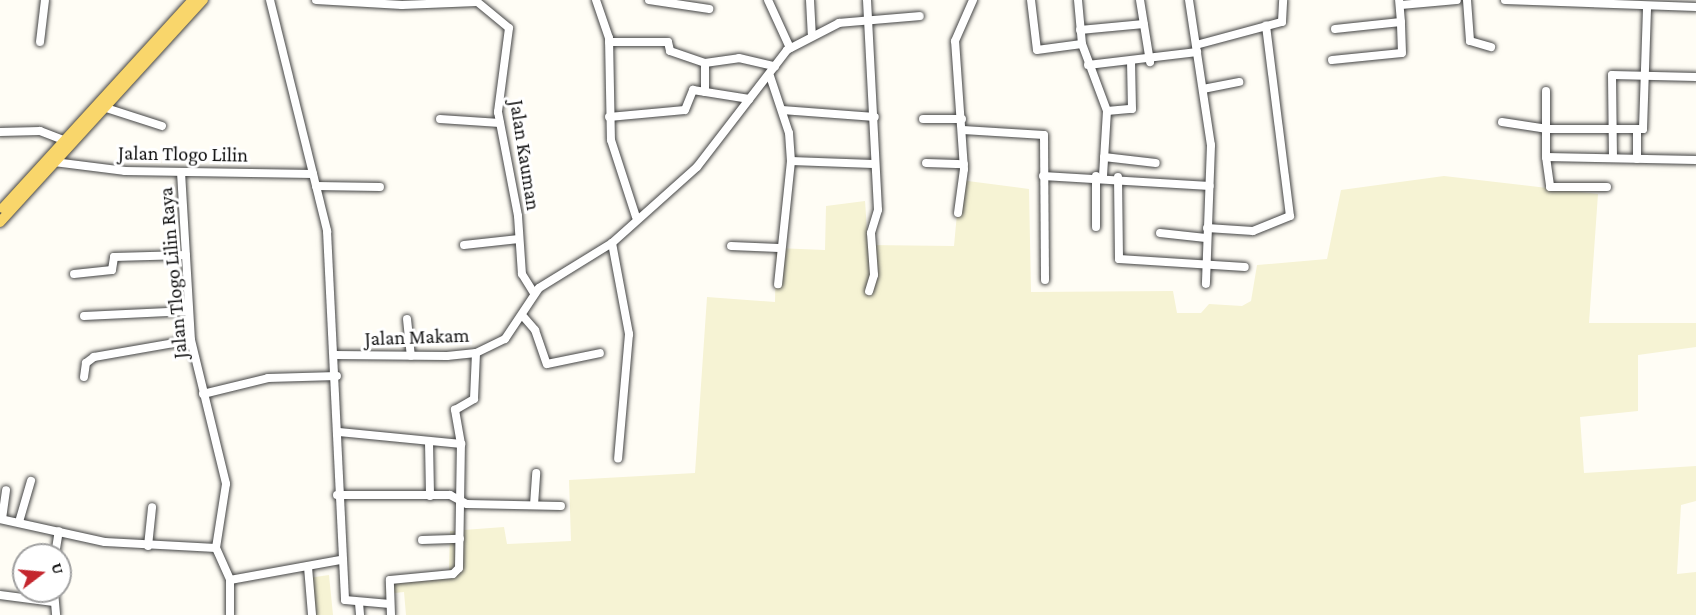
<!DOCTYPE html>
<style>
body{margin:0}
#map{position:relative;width:1696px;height:615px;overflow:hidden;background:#fffdf5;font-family:"Crimson Pro",serif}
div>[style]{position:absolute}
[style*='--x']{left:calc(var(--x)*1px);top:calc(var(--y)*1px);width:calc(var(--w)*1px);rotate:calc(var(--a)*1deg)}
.farmland>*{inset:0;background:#f6f3d4}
.roads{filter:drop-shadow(0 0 2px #444) drop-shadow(0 0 2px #444)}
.minor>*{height:8px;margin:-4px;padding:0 4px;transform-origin:4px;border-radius:4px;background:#fff}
.major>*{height:10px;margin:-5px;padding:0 5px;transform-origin:5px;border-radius:5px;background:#f9d66b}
span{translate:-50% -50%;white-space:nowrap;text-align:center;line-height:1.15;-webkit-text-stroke:6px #fff;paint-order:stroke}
.street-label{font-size:20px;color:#111}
.north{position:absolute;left:12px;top:543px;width:60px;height:60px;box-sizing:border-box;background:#fff;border:2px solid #a0a0a0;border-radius:50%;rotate:74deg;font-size:16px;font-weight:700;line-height:24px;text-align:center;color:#111}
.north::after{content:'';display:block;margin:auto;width:21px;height:27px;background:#c4262e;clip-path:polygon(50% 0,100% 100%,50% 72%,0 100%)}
</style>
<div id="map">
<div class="farmland">
<div style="clip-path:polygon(1444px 176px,1598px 194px,1589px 323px,1696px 323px,1696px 347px,1638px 355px,1638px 411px,1580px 417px,1584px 473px,1696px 466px,1696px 501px,1681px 505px,1677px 574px,1696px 572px,1696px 615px,406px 615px,404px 592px,385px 594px,387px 576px,449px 571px,450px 531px,504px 527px,507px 544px,571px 541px,569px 480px,695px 473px,707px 297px,775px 302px,776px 248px,825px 250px,826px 206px,865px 201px,868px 245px,954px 246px,960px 180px,1029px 189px,1031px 292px,1173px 291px,1177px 313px,1201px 313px,1209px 304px,1242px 306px,1251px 301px,1257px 265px,1327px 259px,1341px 190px)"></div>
<div style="clip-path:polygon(329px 575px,333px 615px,314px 615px,308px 578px)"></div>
</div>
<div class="roads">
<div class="minor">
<div style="--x:270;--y:0;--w:238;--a:76.1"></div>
<div style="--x:327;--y:231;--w:369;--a:87.2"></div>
<div style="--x:345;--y:600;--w:45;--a:5.1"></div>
<div style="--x:316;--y:0;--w:86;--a:3.3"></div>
<div style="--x:402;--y:5;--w:75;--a:-2.3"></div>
<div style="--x:475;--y:0;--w:44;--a:39.5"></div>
<div style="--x:509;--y:28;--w:85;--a:97.5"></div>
<div style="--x:498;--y:112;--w:106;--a:79.1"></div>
<div style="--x:518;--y:216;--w:58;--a:86.1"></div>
<div style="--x:522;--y:274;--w:22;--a:58"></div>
<div style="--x:596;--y:0;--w:40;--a:71.1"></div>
<div style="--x:609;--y:38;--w:102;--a:88.9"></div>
<div style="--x:611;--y:140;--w:81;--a:72"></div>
<div style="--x:649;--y:0;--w:61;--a:8.5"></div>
<div style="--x:768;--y:0;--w:53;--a:65.4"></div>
<div style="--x:810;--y:0;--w:33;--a:87"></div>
<div style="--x:867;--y:0;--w:210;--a:87"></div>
<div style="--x:878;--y:210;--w:24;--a:107"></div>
<div style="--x:871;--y:233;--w:42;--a:85.9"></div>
<div style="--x:874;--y:275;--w:17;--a:107"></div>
<div style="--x:1031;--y:0;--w:50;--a:83.2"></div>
<div style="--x:1037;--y:50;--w:45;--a:-7.6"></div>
<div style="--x:1078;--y:0;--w:44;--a:84.8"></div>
<div style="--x:1082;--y:44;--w:72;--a:69.5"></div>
<div style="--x:1107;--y:111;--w:25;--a:-5"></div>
<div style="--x:1132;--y:109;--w:46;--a:-91.2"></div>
<div style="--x:1140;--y:0;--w:63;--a:80.8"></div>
<div style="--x:1189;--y:0;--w:147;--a:81.4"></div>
<div style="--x:1211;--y:145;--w:139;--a:92.1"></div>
<div style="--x:1467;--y:0;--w:41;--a:85.8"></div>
<div style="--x:1470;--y:41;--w:22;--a:16"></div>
<div style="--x:1505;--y:0;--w:191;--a:2.1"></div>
<div style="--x:1401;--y:5;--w:56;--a:-5.1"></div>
<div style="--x:1335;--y:29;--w:66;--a:-6.1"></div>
<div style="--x:1401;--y:22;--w:22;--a:-95"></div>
<div style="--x:1080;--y:30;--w:64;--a:-5.4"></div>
<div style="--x:40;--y:42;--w:42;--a:-83.2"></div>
<div style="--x:609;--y:42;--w:59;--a:0"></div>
<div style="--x:668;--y:42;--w:9;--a:77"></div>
<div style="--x:670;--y:51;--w:37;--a:19"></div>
<div style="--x:705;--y:63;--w:34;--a:-8"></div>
<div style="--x:739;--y:58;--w:37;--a:13"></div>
<div style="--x:1196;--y:45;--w:89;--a:-15"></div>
<div style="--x:1282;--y:22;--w:22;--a:-87"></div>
<div style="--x:1332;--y:60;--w:70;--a:-5.7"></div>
<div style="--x:1402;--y:53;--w:31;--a:-92"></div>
<div style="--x:705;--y:63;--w:29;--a:90"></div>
<div style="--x:1088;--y:65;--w:110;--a:-6.8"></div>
<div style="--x:770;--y:76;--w:60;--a:71.6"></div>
<div style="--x:789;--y:133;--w:28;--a:86"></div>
<div style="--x:791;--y:161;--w:124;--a:96"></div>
<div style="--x:1203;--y:89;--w:37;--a:-11"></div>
<div style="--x:1546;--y:91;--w:66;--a:90"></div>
<div style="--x:1546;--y:157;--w:150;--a:1.1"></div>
<div style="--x:103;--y:107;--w:62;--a:17.9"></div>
<div style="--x:782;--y:110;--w:93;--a:4.3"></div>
<div style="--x:609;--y:117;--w:76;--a:-5.3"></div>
<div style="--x:685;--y:110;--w:22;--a:-68"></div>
<div style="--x:693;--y:90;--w:57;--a:9.1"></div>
<div style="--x:440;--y:119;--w:60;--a:3.8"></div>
<div style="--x:923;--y:119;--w:39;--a:0"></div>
<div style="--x:1502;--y:122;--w:46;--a:8.8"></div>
<div style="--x:1547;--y:129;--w:96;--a:0"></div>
<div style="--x:1643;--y:129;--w:121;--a:-88.1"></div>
<div style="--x:963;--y:130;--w:81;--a:3.5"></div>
<div style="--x:1044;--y:135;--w:145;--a:89.6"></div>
<div style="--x:0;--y:132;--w:40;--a:-1.4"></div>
<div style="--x:40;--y:131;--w:25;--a:21"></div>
<div style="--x:1104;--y:157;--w:52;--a:6.6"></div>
<div style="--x:1546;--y:157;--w:30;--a:82"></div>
<div style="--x:1550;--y:187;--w:57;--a:0"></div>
<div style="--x:1613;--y:158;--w:83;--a:-90.7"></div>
<div style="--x:1612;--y:75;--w:84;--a:1.4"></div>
<div style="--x:1637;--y:159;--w:29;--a:-90"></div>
<div style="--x:791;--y:161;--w:82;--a:2.1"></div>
<div style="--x:54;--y:162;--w:72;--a:7.2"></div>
<div style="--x:125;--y:171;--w:188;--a:0.9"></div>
<div style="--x:926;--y:163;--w:38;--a:2"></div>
<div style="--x:181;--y:172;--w:168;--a:86.6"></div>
<div style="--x:191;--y:340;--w:148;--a:76.3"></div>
<div style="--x:226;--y:484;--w:65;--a:98.9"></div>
<div style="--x:1043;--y:176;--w:167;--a:3.4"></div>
<div style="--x:1103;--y:176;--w:65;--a:-86.5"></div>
<div style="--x:1118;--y:177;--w:82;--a:89.3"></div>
<div style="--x:1119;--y:259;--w:126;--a:3.6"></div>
<div style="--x:316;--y:186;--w:64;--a:0.9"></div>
<div style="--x:958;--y:213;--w:44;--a:-82.2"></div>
<div style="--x:964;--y:169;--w:128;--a:-94"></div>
<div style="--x:955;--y:41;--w:45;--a:-66.3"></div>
<div style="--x:1096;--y:227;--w:51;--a:-90"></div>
<div style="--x:1207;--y:228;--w:46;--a:3.7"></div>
<div style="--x:1253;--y:231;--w:40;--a:-22"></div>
<div style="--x:1290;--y:216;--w:192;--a:-97.2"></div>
<div style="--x:1160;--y:233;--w:46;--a:6.2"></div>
<div style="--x:612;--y:243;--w:93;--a:79.4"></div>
<div style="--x:629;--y:334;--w:125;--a:95"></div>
<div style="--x:464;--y:245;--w:55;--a:-6.2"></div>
<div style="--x:731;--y:246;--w:48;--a:2.4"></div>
<div style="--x:74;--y:274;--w:38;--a:-6"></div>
<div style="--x:112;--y:270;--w:13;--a:-81"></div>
<div style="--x:114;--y:257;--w:72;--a:-1.6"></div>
<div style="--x:522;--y:315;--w:20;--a:49"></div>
<div style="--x:535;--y:330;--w:36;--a:71"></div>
<div style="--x:547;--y:364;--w:54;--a:-11.7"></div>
<div style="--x:84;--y:316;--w:105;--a:-2.7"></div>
<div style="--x:407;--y:319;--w:37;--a:84"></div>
<div style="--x:334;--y:355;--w:113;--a:0.5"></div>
<div style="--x:447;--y:356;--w:29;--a:-6"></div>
<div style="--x:476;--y:353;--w:32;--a:-26"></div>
<div style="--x:505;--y:339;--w:61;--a:-56.3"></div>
<div style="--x:539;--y:288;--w:86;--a:-31.7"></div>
<div style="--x:612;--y:243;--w:114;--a:-41.8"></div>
<div style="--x:697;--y:167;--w:148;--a:-52.4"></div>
<div style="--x:787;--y:50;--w:59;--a:-27.4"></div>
<div style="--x:839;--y:23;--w:81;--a:-4.9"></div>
<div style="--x:84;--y:377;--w:14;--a:-82"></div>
<div style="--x:86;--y:363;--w:10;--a:-37"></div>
<div style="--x:94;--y:357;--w:98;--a:-9.9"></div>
<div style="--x:203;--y:394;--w:67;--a:-13.8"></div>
<div style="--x:268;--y:378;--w:69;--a:-1.7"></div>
<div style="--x:339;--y:432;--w:123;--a:5.6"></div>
<div style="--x:429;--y:442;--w:54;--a:88.9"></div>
<div style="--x:337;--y:495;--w:113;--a:0"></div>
<div style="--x:450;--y:495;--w:19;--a:28"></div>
<div style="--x:467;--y:504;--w:94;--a:1.2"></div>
<div style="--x:534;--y:505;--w:32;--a:-86"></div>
<div style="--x:0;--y:519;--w:107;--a:12.4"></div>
<div style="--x:105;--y:542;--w:111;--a:3.1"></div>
<div style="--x:2;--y:519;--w:29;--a:-82"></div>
<div style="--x:19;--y:522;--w:43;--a:-73.7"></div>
<div style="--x:422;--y:540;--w:38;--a:-2"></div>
<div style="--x:148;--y:546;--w:39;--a:-84"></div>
<div style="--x:216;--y:548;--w:35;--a:66"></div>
<div style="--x:230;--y:580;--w:35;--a:90"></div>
<div style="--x:55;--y:555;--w:24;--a:-81"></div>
<div style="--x:308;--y:567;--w:48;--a:85.2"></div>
<div style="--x:230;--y:580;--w:112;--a:-10.3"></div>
<div style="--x:54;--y:591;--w:24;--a:85"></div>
<div style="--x:0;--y:595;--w:54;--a:7.4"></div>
<div style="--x:359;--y:603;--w:12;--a:85"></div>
<div style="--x:391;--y:615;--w:35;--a:-92"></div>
<div style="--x:390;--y:580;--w:63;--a:-5.4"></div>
<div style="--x:453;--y:574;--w:8;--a:-45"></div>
<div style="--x:459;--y:568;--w:124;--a:-89.1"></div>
<div style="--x:461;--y:444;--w:35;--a:-100"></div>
<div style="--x:455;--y:410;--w:22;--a:-30"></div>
<div style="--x:474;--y:399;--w:46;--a:-87.5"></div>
</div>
<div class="major">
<div style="--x:3;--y:208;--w:282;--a:-47.6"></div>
<div style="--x:0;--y:222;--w:301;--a:-47.6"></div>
</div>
</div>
<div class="street-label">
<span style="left:183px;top:154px;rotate:1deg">Jalan Tlogo Lilin</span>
<span style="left:525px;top:155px;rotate:81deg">Jalan Kauman</span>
<span style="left:173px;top:273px;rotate:-95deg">Jalan Tlogo Lilin Raya</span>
<span style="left:417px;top:337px;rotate:-2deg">Jalan Makam</span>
</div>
<div class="north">U</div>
</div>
